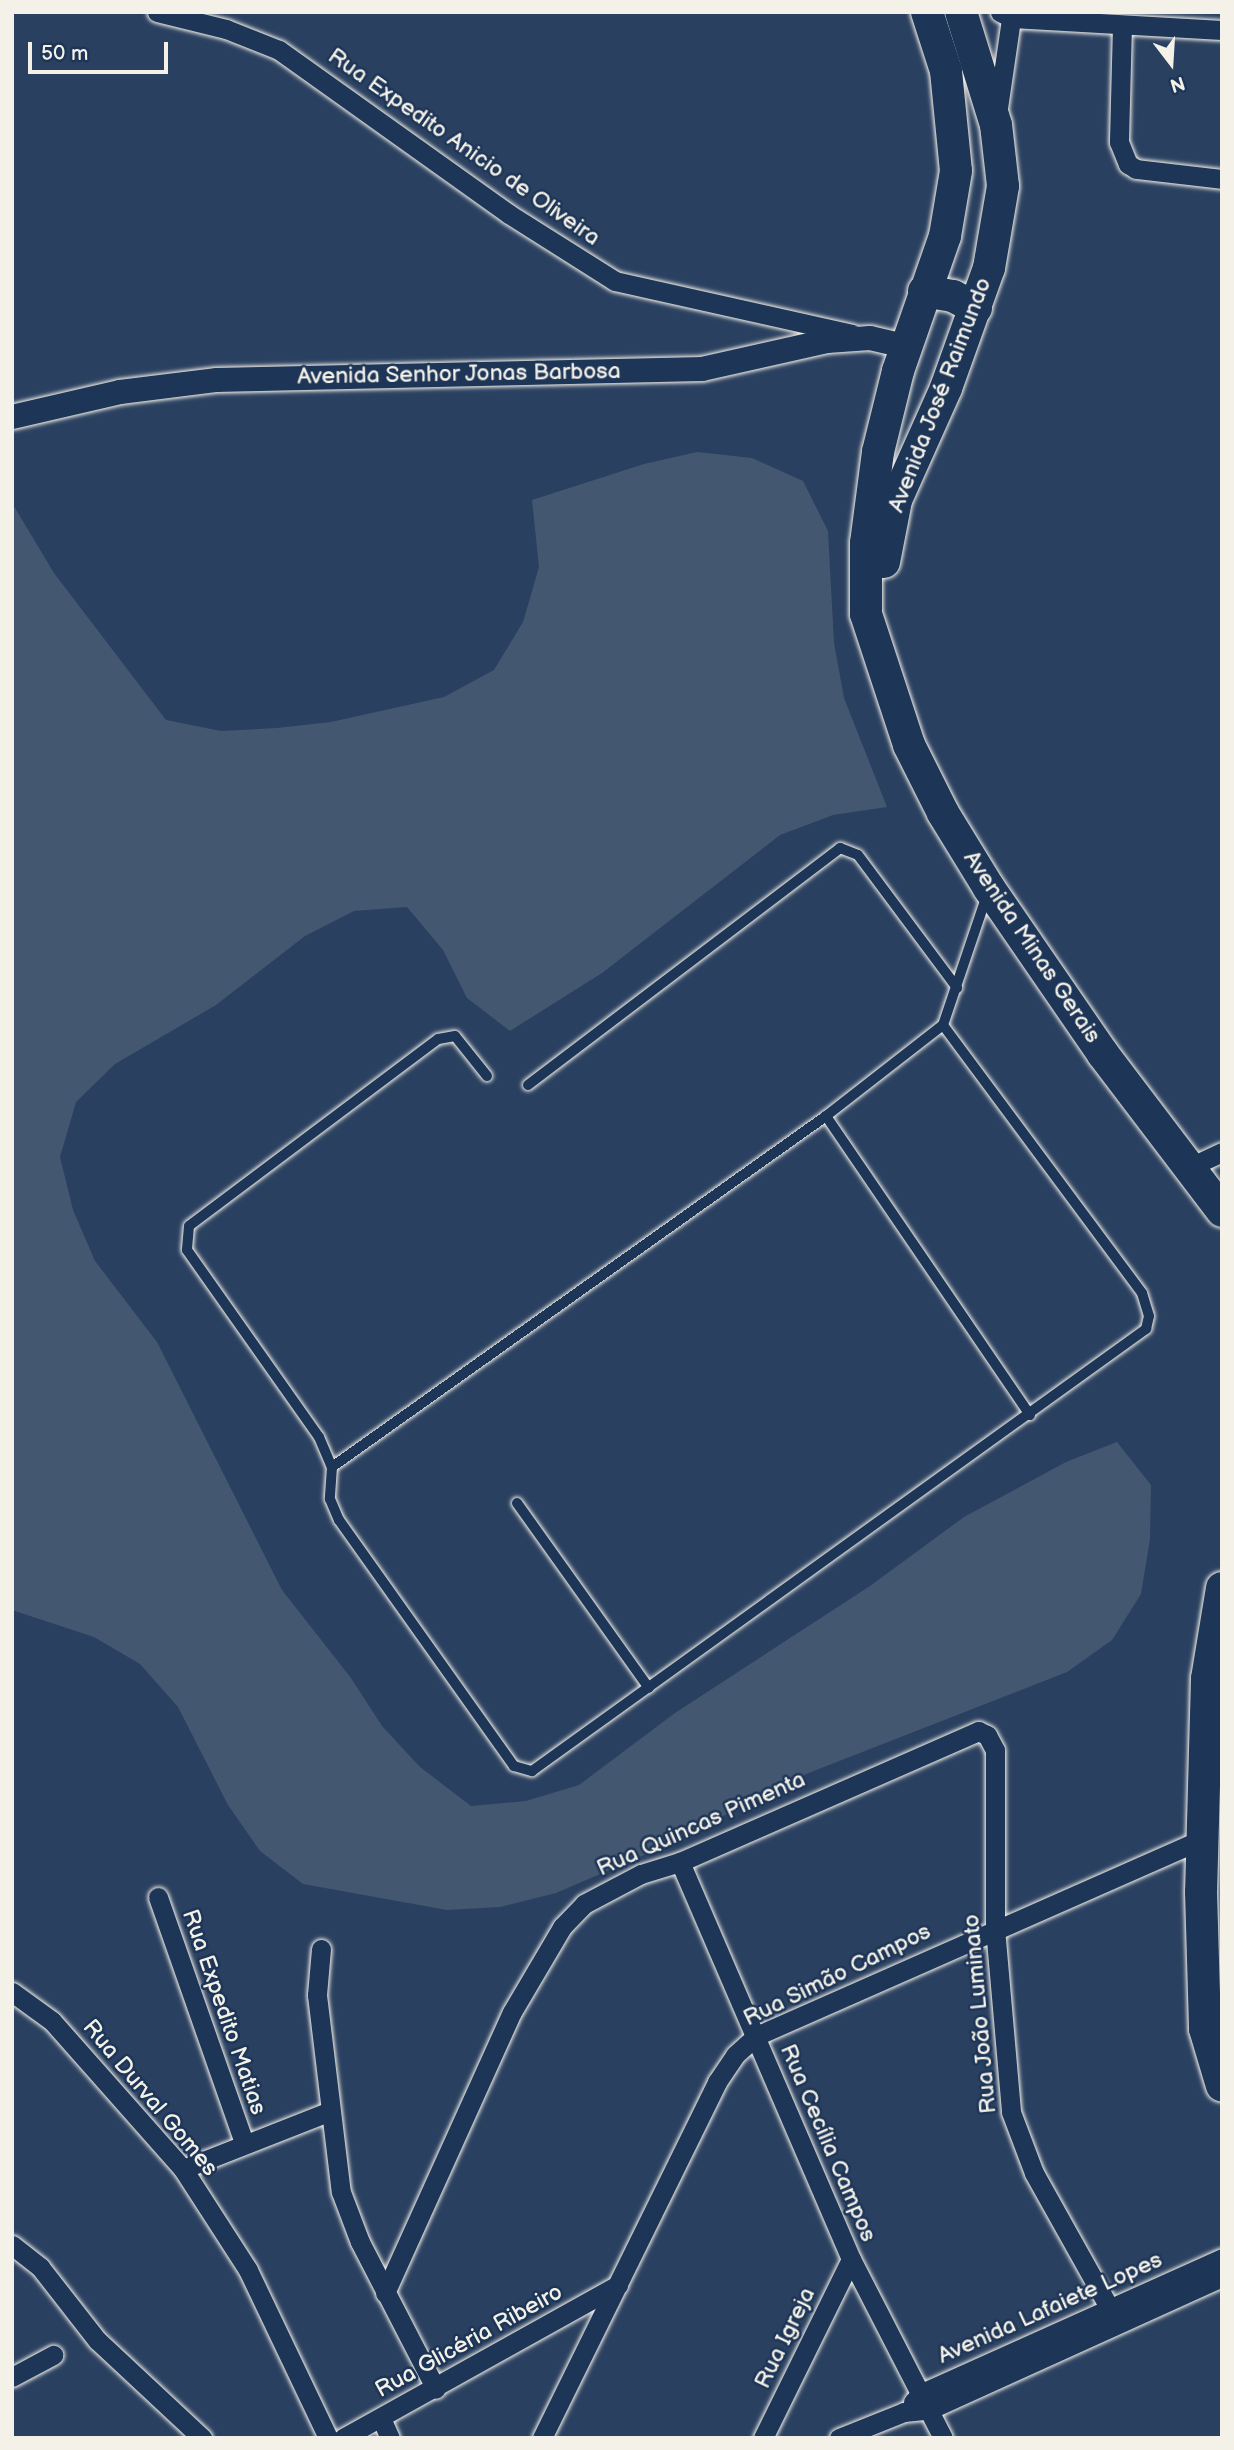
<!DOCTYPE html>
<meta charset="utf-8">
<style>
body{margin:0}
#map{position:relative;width:1234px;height:2450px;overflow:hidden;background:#2a4060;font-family:"Balsamiq Sans",sans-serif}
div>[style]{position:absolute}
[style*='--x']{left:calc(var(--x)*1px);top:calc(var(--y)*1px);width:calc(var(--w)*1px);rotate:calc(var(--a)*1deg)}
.green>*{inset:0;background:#445771}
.roads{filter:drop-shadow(0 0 2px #f4f1e8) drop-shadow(0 0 2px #f4f1e8)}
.service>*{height:10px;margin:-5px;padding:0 5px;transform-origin:5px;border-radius:5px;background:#1d3557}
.minor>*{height:19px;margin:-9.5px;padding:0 9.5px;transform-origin:9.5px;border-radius:9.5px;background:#1d3557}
.tertiary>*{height:24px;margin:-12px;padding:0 12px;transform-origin:12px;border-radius:12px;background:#1d3557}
.primary>*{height:32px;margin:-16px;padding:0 16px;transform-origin:16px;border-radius:16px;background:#1d3557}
span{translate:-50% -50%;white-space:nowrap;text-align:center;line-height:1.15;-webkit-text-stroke:5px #1d3557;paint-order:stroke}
.street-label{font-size:23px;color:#f4f1e8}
.frame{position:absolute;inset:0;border:14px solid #f4f1e8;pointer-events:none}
.north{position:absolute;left:1136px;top:28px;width:70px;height:70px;-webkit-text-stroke:5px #1d3557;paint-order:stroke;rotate:163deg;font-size:19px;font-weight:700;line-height:28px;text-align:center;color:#f4f1e8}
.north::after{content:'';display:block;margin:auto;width:24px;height:32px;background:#f4f1e8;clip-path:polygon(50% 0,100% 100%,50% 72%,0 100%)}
.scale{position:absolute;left:28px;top:42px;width:140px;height:32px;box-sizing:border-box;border:4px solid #f4f1e8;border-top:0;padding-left:9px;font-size:21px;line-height:24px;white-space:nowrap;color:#f4f1e8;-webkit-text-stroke:5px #1d3557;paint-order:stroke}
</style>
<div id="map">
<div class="green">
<div style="clip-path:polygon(697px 452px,752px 458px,803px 481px,828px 531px,834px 643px,844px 698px,887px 807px,833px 815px,780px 835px,602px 973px,510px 1031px,467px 998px,443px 950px,407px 907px,354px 911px,305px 936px,216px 1005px,115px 1064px,76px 1102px,60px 1157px,73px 1210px,95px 1261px,157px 1342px,282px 1590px,351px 1678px,382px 1726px,420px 1767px,471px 1806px,526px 1801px,579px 1785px,675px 1713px,870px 1586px,964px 1517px,1066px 1462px,1117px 1442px,1151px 1485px,1150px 1539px,1141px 1594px,1112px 1640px,1067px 1672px,806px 1774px,656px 1850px,556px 1893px,500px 1907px,447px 1910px,303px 1884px,260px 1851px,228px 1805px,178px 1707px,140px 1664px,94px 1637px,12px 1610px,12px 503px,54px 573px,166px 720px,221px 731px,277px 728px,331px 722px,444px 697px,494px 670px,523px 622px,539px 567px,532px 500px,644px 464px)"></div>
</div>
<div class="roads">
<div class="service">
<div style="--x:487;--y:1076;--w:51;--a:-128.7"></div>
<div style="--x:455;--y:1036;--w:17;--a:170"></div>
<div style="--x:438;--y:1039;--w:311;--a:143.1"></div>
<div style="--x:189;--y:1226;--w:24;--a:95"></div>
<div style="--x:187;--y:1250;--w:229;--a:54.8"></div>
<div style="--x:319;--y:1437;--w:33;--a:67"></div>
<div style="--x:332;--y:1467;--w:32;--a:94"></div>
<div style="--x:330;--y:1499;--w:23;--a:67"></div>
<div style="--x:339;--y:1520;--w:302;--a:54.6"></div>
<div style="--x:514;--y:1766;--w:19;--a:16"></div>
<div style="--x:532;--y:1771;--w:757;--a:-35.75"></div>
<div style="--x:1146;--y:1329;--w:13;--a:-77"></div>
<div style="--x:1149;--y:1316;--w:24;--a:-107"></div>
<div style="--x:1142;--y:1293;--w:334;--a:-126.6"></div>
<div style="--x:528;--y:1085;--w:392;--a:-37.2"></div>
<div style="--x:840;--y:848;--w:19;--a:21"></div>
<div style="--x:858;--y:855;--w:166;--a:53.3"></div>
<div style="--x:826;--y:1116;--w:362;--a:55.7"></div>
<div style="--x:332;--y:1467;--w:606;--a:-35.39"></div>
<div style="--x:826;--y:1116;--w:148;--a:-37.9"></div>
<div style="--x:943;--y:1025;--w:134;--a:-71.3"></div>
<div style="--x:517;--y:1503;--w:227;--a:54.5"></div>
</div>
<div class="minor">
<div style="--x:157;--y:12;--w:71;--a:13.8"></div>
<div style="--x:226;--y:29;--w:57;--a:21.6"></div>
<div style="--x:279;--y:50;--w:282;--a:35.5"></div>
<div style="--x:509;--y:214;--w:125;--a:32.3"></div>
<div style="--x:615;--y:281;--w:243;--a:12.6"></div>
<div style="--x:1000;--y:12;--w:13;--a:27"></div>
<div style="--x:1012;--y:18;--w:210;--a:3.3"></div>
<div style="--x:1122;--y:25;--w:117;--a:91.5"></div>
<div style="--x:1119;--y:142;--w:24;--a:68"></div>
<div style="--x:1128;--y:164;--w:9;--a:32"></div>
<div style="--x:1136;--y:169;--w:87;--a:6.6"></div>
<div style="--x:997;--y:115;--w:104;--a:-81.7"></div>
<div style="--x:1190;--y:1167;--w:35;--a:-25"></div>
<div style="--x:680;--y:1862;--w:432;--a:66.7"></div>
<div style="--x:851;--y:2259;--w:201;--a:62.8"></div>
<div style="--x:158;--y:1897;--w:261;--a:70.7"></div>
<div style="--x:321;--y:1949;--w:46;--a:95"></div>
<div style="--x:317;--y:1995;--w:198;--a:83.1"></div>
<div style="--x:341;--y:2192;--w:53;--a:69.2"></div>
<div style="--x:360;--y:2242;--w:165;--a:62.7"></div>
<div style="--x:12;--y:1992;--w:49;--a:35.9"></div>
<div style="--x:52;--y:2021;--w:198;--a:48.5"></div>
<div style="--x:183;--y:2169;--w:120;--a:57.2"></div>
<div style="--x:248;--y:2270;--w:186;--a:64.5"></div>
<div style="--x:183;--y:2169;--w:156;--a:-21.5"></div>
<div style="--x:12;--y:2245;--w:36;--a:38"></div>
<div style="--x:40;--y:2267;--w:93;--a:52"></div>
<div style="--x:97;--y:2340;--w:144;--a:43"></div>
<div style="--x:385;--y:2293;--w:308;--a:-65.7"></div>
<div style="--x:512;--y:2012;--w:99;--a:-59.5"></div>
<div style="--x:562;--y:1927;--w:32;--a:-46"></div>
<div style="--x:584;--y:1904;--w:64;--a:-27.8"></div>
<div style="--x:641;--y:1874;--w:41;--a:-17.1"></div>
<div style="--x:680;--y:1862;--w:326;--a:-23.7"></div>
<div style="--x:978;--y:1731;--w:10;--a:24"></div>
<div style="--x:987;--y:1735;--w:17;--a:62"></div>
<div style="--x:995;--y:1750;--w:178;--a:90"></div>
<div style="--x:995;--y:1928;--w:185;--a:85"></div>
<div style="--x:1011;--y:2112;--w:65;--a:69.3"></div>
<div style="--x:1034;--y:2173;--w:172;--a:60.8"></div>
<div style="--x:12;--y:2377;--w:47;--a:-28.2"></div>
<div style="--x:913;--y:2402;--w:13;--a:-45"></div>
<div style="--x:922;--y:2393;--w:329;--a:-24.2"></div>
<div style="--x:381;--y:2418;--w:22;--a:66"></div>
<div style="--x:343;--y:2438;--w:315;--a:-29.1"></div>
<div style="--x:542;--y:2438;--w:397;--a:-63.8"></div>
<div style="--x:717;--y:2082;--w:32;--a:-56"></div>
<div style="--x:735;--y:2055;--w:28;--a:-42"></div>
<div style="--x:756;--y:2036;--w:486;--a:-23.8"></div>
<div style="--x:763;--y:2438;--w:199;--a:-63.8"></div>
<div style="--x:839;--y:2438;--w:70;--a:-21.8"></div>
<div style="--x:904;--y:2412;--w:27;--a:-6"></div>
<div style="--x:931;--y:2409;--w:320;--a:-24.4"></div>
</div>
<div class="tertiary">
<div style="--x:12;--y:417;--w:111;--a:-13"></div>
<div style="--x:120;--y:392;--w:98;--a:-7.1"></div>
<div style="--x:217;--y:380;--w:485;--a:-1.3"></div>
<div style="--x:702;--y:369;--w:128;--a:-12.6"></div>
<div style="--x:827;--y:341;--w:43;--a:-4"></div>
<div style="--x:870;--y:338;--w:37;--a:13"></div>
</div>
<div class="primary">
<div style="--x:927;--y:12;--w:62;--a:72.1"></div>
<div style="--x:946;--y:71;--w:100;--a:84.3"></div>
<div style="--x:956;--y:171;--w:66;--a:99.6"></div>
<div style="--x:945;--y:236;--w:143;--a:109.2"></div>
<div style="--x:898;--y:371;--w:83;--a:103.9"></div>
<div style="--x:878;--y:452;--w:92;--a:97.5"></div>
<div style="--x:866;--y:543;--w:71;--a:90"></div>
<div style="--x:866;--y:614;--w:138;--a:71.8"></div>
<div style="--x:909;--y:745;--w:76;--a:63.4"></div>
<div style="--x:943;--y:813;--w:88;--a:58.5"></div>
<div style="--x:989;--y:888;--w:201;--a:55.5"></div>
<div style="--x:1103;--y:1054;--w:197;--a:52.8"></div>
<div style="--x:924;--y:291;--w:29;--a:10"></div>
<div style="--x:953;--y:296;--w:26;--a:28"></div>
<div style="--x:884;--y:562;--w:63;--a:-79"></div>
<div style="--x:896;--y:500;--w:123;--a:-65.9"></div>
<div style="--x:946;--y:388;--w:127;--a:-70.3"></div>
<div style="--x:989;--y:268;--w:83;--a:-80.3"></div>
<div style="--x:1003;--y:186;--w:61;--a:-96.5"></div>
<div style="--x:996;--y:125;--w:118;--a:-107.2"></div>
<div style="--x:1222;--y:1588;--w:92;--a:99.4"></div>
<div style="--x:1207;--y:1679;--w:213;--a:91.6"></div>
<div style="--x:1201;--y:1892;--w:137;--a:88.3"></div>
<div style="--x:1205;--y:2029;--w:59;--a:73.4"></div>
</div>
</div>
<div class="street-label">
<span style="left:464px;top:147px;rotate:35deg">Rua Expedito Anicio de Oliveira</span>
<span style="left:459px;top:374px;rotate:-1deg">Avenida Senhor Jonas Barbosa</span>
<span style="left:940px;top:395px;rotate:-69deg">Avenida José Raimundo</span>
<span style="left:1032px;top:947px;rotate:56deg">Avenida Minas Gerais</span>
<span style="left:701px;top:1824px;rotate:-24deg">Rua Quincas Pimenta</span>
<span style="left:837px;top:1975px;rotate:-26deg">Rua Simão Campos</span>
<span style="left:224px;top:2012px;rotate:71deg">Rua Expedito Matias</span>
<span style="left:980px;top:2014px;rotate:-95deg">Rua João Luminato</span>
<span style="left:150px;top:2098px;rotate:50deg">Rua Durval Gomes</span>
<span style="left:828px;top:2143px;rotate:67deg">Rua Cecília Campos</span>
<span style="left:1050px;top:2308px;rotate:-24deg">Avenida Lafaiete Lopes</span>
<span style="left:785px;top:2338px;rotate:-64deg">Rua Igreja</span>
<span style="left:469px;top:2341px;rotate:-29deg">Rua Glicéria Ribeiro</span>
</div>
<div class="frame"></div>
<div class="north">N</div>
<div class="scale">50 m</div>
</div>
